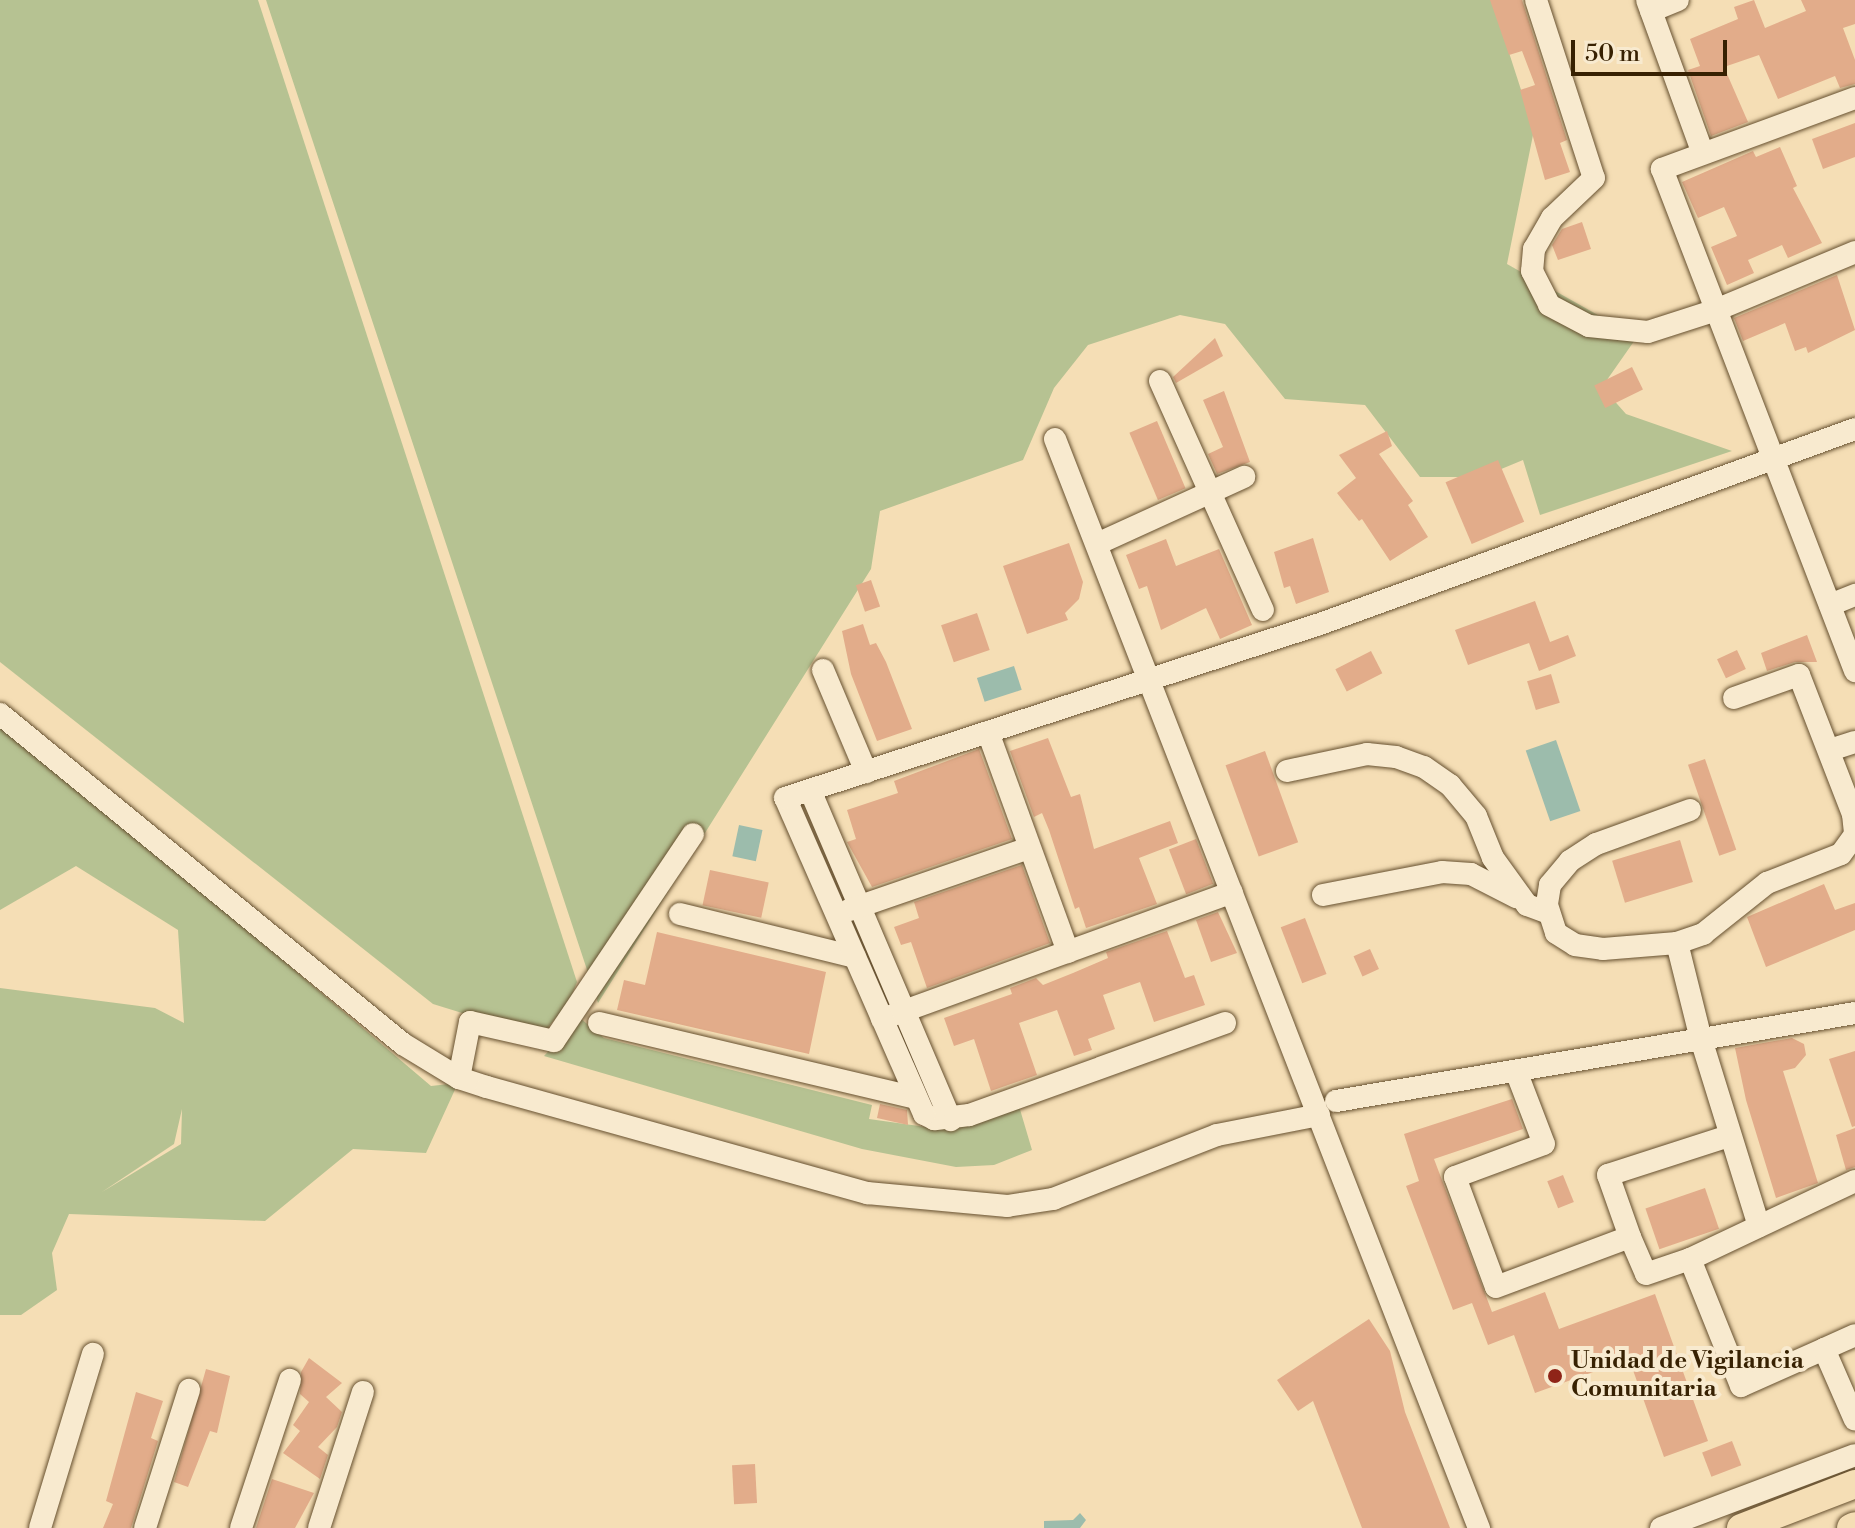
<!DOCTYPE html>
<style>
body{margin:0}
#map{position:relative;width:1855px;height:1528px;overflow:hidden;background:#f5deb5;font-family:"Libre Bodoni",serif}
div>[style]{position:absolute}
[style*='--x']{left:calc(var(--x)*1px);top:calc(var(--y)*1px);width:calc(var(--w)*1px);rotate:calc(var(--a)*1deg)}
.green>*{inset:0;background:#b6c292}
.water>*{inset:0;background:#9cbcac;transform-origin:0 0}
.building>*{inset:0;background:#e2ac8a;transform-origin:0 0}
.roads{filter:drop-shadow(0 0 2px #66502f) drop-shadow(0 0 2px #66502f)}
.minor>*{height:22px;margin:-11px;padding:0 11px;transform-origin:11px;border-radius:11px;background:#f8eacf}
.major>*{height:28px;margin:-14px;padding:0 14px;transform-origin:14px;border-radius:14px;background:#f5deb5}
.dots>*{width:22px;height:22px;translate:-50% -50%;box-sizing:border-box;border:4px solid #f8eacf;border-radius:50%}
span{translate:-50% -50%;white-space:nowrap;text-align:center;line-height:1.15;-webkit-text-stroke:8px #f8eacf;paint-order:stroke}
.poi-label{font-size:24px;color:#372102;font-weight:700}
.left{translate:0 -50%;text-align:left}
.scale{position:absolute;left:1571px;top:40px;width:156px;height:36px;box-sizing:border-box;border:4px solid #372102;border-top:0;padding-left:10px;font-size:24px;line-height:28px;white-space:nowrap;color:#372102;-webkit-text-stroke:6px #f8eacf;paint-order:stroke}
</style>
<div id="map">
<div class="green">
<div style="clip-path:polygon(0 0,258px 0,577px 982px,569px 1002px,540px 1037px,433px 1004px,0 662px)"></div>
<div style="clip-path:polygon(266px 0,1492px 0,1534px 130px,1507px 264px,1637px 337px,1602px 387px,1626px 414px,1732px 451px,1540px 515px,1523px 460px,1482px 477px,1420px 477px,1365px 405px,1285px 399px,1225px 324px,1180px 315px,1088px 345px,1054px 388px,1023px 460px,880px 511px,871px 569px,598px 1003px)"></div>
<div style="clip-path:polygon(evenodd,0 720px,431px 1086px,458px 1083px,426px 1153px,353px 1149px,265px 1221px,69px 1214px,52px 1253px,57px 1290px,21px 1315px,0 1315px,0 988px,155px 1008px,184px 1023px,178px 930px,76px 866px,0 910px,0 720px,182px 1109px,181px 1144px,102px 1192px,174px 1144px,182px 1109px)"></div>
<div style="clip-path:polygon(580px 1018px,604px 1038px,872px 1105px,869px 1119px,926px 1127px,1019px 1106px,1032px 1150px,994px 1165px,956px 1167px,862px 1149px,544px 1056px)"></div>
</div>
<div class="water">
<div style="left:1014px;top:666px;width:25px;height:39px;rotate:72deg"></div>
<div style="left:1556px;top:740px;width:75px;height:32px;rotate:71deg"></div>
<div style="left:739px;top:825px;width:24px;height:32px;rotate:12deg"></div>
<div style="clip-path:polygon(1080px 1513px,1086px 1520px,1080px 1528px,1044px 1528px,1044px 1521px,1073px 1520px)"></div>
</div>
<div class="building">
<div style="clip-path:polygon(1490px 0,1522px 0,1567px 140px,1560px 143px,1570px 172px,1545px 180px,1520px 90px,1535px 85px,1522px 51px,1509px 55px)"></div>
<div style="clip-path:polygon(1754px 0,1765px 28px,1806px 11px,1801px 0,1855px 0,1855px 24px,1843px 28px,1855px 60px,1855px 84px,1840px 88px,1835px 76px,1778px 99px,1759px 55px,1724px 67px,1748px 122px,1711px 136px,1688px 70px,1700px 66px,1690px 39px,1738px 19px,1734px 7px)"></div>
<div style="clip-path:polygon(1855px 123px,1855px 157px,1823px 169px,1812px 139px)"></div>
<div style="clip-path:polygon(1780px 147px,1797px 186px,1793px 188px,1822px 243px,1788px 258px,1782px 245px,1748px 260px,1754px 273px,1727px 285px,1711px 247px,1737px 236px,1724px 207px,1698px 218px,1682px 182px,1753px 151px,1756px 157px)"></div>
<div style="clip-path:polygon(1582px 222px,1591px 249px,1558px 260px,1552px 245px,1562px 229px)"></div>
<div style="clip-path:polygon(1837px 275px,1855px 330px,1808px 353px,1806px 347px,1795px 351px,1785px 323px,1743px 341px,1734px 318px)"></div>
<div style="clip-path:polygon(1215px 338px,1223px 356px,1176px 383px,1173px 377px)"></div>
<div style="left:1632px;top:367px;width:25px;height:42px;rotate:64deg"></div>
<div style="clip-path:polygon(1224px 391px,1250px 462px,1217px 474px,1208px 454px,1223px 447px,1203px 400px)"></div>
<div style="left:1157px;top:421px;width:73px;height:30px;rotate:67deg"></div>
<div style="clip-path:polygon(1387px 431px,1392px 446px,1379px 454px,1413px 501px,1408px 505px,1428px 537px,1390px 561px,1362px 519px,1359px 521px,1337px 493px,1356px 478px,1339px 455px)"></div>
<div style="left:1498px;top:460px;width:67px;height:57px;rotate:67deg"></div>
<div style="clip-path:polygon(1313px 538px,1329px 592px,1296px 604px,1290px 586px,1284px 588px,1274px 552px)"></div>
<div style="clip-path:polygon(1166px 539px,1176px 566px,1219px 549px,1252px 625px,1220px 639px,1206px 608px,1161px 630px,1147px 586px,1139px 589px,1126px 555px)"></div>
<div style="clip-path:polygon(1069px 543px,1083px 582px,1079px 599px,1065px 613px,1068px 620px,1027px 634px,1003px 566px)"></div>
<div style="left:871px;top:580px;width:28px;height:16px;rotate:71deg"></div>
<div style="clip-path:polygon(1535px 601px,1550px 642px,1568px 635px,1576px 656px,1539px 671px,1529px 643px,1468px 665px,1455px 630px)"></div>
<div style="left:977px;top:613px;width:39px;height:38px;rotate:71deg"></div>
<div style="clip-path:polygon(863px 624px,870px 645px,876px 643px,886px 662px,912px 729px,877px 741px,851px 674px,842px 631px)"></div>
<div style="clip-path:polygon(1807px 635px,1817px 662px,1795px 662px,1767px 671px,1761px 653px)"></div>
<div style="left:1737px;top:650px;width:21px;height:22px;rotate:65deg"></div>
<div style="left:1371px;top:651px;width:25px;height:40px;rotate:63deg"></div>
<div style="left:1551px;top:674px;width:30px;height:25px;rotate:73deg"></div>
<div style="clip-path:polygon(1048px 738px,1071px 797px,1080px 794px,1094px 849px,1170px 821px,1178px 843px,1139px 858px,1157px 904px,1086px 928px,1079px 907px,1075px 909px,1049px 830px,1042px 813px,1034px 817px,1010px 751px)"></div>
<div style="clip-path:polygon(979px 749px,1012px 839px,872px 887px,847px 842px,856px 839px,847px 810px,898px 793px,894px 781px)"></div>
<div style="left:1265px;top:751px;width:97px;height:42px;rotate:70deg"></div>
<div style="left:1705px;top:759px;width:96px;height:18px;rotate:71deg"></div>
<div style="left:1196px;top:839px;width:48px;height:29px;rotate:69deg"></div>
<div style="left:1680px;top:840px;width:44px;height:71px;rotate:73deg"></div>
<div style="clip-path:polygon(1022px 865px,1050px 943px,927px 988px,911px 942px,901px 945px,894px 927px,919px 918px,914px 902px)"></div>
<div style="left:710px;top:870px;width:60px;height:36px;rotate:12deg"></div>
<div style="clip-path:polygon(1824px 884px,1835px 910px,1855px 903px,1855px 930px,1766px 967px,1747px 917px)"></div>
<div style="clip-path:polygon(1218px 912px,1237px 953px,1211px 962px,1196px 920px)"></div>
<div style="left:1305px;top:918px;width:60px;height:26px;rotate:69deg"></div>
<div style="clip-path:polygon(1167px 931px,1185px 978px,1194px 975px,1205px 1005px,1154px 1022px,1140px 982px,1103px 995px,1115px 1029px,1088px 1039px,1092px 1050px,1074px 1056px,1057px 1010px,1019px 1023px,1037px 1075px,991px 1091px,974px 1039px,954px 1046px,944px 1018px,1012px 994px,1010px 988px,1036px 978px,1043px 985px,1073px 973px,1108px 958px,1106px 952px)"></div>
<div style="clip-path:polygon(657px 932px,826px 972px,809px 1054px,617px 1010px,624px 980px,645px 985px)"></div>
<div style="left:1370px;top:949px;width:22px;height:18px;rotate:66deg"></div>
<div style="clip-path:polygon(1792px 1038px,1804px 1044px,1806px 1055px,1795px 1068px,1783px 1071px,1818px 1183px,1776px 1198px,1746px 1100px,1735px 1048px)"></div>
<div style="clip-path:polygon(1855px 1051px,1855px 1126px,1852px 1127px,1829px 1059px)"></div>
<div style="clip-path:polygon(1512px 1099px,1523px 1129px,1434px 1159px,1492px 1312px,1545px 1292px,1559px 1329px,1655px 1294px,1708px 1441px,1664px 1457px,1629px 1359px,1535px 1393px,1514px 1335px,1488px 1345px,1472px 1303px,1453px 1310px,1406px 1186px,1419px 1181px,1404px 1134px)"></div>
<div style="clip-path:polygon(880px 1104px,907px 1110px,908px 1125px,877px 1118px)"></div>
<div style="clip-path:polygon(1855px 1128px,1855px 1167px,1846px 1170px,1836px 1135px)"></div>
<div style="left:1563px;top:1175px;width:29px;height:17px;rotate:68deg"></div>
<div style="left:1705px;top:1188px;width:43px;height:63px;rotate:71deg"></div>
<div style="clip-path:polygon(1369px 1319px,1390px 1351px,1405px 1412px,1450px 1528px,1362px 1528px,1313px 1401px,1298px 1411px,1277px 1380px)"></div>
<div style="clip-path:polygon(309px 1358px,342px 1383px,326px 1397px,342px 1412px,337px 1427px,318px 1447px,328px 1455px,320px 1479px,283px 1453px,300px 1431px,293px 1425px,309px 1402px,300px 1394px,301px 1372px)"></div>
<div style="clip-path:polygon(206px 1369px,230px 1376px,217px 1433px,210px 1431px,188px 1487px,174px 1482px)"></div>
<div style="clip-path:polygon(136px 1392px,163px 1401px,151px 1438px,158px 1441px,131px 1528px,103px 1528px,113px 1504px,106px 1501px)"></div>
<div style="left:1732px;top:1441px;width:26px;height:32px;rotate:69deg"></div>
<div style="left:755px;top:1464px;width:39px;height:23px;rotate:87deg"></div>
<div style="clip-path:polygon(272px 1479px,314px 1493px,295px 1528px,256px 1528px)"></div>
</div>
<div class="roads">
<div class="minor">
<div style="--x:1536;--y:0;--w:187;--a:72"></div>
<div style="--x:1594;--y:178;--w:58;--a:136.4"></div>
<div style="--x:1552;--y:218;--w:36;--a:120"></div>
<div style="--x:1534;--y:249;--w:22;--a:95"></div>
<div style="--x:1532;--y:271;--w:38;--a:63"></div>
<div style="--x:1549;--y:305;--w:45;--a:27.7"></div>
<div style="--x:1589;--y:326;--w:59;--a:5.8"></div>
<div style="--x:1648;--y:332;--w:71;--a:-17.9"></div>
<div style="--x:1716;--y:310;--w:151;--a:-22.6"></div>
<div style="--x:1647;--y:0;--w:161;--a:70"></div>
<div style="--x:1651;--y:11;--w:29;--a:-22"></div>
<div style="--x:1855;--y:98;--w:206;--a:159.8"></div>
<div style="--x:1662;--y:169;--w:538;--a:68.97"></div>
<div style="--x:1160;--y:381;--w:251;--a:65.8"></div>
<div style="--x:1055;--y:439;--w:1169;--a:68.73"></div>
<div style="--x:1097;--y:544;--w:162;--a:-24.5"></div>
<div style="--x:1830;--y:605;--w:27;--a:-22"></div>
<div style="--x:823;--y:670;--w:111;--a:67.1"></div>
<div style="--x:1734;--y:698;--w:69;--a:-19.5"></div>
<div style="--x:1799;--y:675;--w:149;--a:68.8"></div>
<div style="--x:1853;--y:814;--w:20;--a:84"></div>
<div style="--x:0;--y:714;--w:521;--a:39.31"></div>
<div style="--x:403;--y:1044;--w:66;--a:31.3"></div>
<div style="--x:459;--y:1078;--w:29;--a:18"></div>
<div style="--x:487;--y:1087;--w:395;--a:15.6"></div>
<div style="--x:867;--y:1193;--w:141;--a:5.3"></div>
<div style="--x:1007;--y:1206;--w:47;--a:-8.7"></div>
<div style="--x:1053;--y:1199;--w:176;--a:-21.3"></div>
<div style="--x:1217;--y:1135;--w:104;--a:-11.1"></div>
<div style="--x:988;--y:732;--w:234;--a:70"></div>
<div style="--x:1830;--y:750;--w:26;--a:-18"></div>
<div style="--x:1287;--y:771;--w:82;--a:-12"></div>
<div style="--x:1367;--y:754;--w:29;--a:6"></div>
<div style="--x:1396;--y:757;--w:30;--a:20"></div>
<div style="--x:1424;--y:767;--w:32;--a:35"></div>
<div style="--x:1450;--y:785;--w:40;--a:50"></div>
<div style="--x:1476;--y:816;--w:45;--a:68"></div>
<div style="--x:1493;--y:858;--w:58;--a:54.1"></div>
<div style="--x:1527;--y:905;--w:23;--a:20"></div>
<div style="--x:810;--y:790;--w:359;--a:66.9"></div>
<div style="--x:1690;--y:810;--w:100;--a:160.1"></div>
<div style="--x:1596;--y:844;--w:31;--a:147"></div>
<div style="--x:1570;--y:861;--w:31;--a:130"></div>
<div style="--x:1550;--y:885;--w:20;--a:99"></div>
<div style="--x:1547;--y:905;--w:29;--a:72"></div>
<div style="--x:1556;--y:933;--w:22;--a:32"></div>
<div style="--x:1575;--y:945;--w:28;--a:8"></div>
<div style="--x:1603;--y:949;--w:74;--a:-4.6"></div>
<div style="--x:1677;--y:943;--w:28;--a:-19"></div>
<div style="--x:1703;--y:934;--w:82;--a:-38.6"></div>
<div style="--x:1767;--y:883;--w:79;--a:-21.4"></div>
<div style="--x:1841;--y:854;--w:24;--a:-54"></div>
<div style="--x:1323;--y:895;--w:121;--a:-10.9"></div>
<div style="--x:1442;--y:872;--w:29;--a:4"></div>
<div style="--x:1471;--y:874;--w:51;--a:27.1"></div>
<div style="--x:849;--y:910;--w:190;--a:-19"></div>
<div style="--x:680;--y:914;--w:180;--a:13.8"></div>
<div style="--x:1677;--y:943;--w:99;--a:76"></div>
<div style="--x:882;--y:1019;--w:372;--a:-19.9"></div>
<div style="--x:599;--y:1023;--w:326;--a:13.3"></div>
<div style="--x:1225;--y:1023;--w:272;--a:160.2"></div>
<div style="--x:969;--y:1115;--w:35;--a:173"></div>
<div style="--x:934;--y:1119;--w:11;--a:-153"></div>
<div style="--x:924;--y:1114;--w:345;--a:-113.7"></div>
<div style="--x:785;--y:798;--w:563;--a:-18.02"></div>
<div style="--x:1320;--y:624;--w:569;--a:-20.03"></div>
<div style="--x:1696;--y:1040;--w:5;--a:-11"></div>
<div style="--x:1701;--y:1039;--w:196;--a:72.8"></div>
<div style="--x:1516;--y:1071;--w:78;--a:69"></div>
<div style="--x:1544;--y:1144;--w:95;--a:159.7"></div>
<div style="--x:1455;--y:1177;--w:117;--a:69.6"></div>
<div style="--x:1496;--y:1287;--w:143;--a:-20.5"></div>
<div style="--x:1630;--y:1237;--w:40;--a:66.6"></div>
<div style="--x:1646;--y:1274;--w:46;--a:-18.8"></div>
<div style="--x:459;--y:1078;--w:57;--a:-78.9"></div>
<div style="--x:470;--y:1022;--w:86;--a:12.7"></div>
<div style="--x:554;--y:1041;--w:249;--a:-56.1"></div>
<div style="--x:1336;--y:1101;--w:526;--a:-9.62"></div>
<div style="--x:1855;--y:1181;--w:183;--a:154.7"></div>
<div style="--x:1690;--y:1259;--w:137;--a:68.1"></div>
<div style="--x:1741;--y:1386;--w:91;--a:-24"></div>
<div style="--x:1824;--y:1349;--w:77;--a:66.4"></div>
<div style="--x:1630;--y:1237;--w:66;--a:-109.5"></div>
<div style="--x:1608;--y:1175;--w:127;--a:-17.9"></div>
<div style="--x:1824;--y:1349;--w:34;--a:-24"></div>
<div style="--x:40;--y:1528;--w:182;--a:-73.1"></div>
<div style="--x:145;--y:1528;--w:145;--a:-72.3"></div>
<div style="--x:241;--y:1528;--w:156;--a:-71.7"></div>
<div style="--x:319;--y:1528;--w:143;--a:-72.1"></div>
<div style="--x:1661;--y:1528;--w:207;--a:-20.6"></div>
</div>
<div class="major">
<div style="--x:1741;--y:1528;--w:122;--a:-21.1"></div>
<div style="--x:1851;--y:1528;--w:4;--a:-27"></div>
</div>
</div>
<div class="dots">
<div style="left:1555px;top:1376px;background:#8f2418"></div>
</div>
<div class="poi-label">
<span class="left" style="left:1571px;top:1376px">Unidad de Vigilancia<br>Comunitaria</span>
</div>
<div class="scale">50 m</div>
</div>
